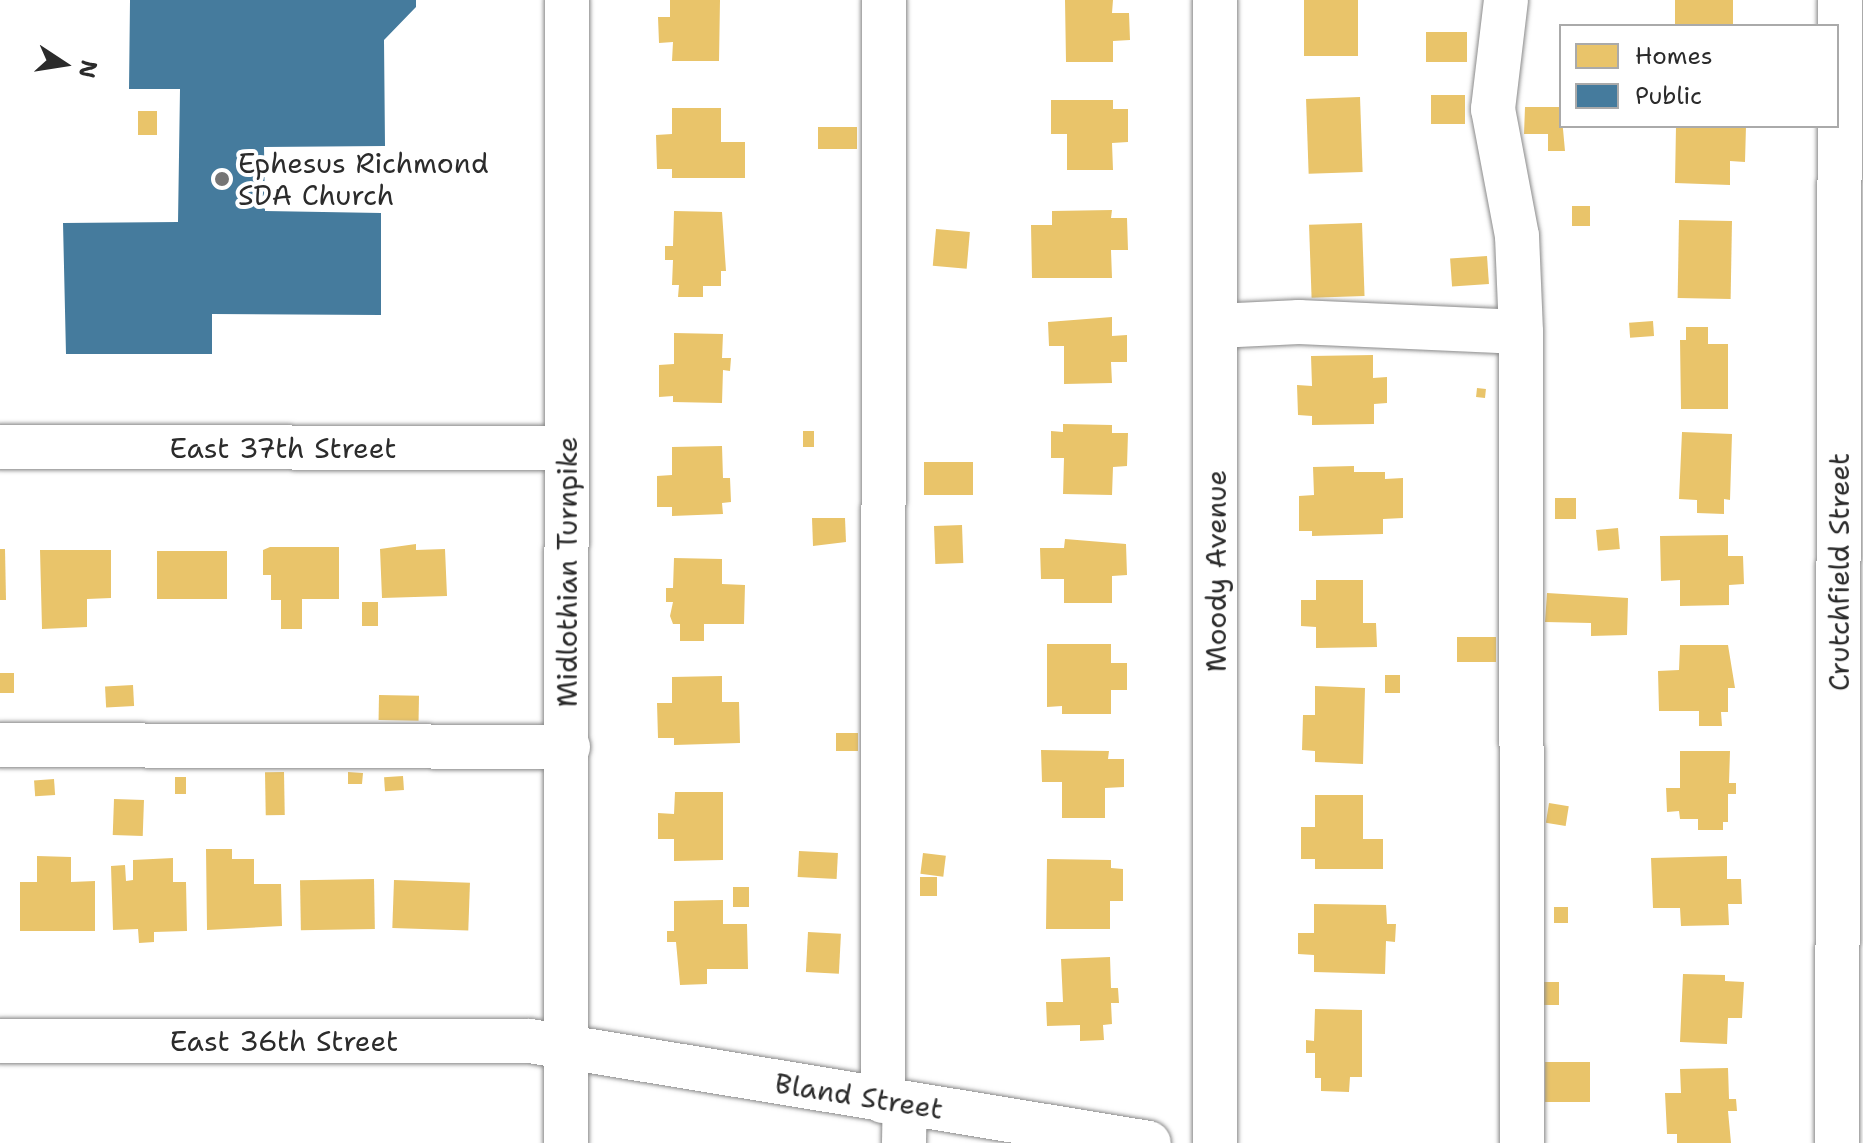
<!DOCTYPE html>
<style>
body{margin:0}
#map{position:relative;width:1863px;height:1143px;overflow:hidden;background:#fff;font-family:"Shantell Sans",sans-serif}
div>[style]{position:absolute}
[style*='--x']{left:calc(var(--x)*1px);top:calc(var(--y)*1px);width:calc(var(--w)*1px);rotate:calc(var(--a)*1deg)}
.homes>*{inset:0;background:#e9c46a;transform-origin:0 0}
.public>*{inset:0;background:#457b9d}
.roads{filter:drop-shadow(0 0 2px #8a8a8a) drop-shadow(0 0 2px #8a8a8a)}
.minor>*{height:44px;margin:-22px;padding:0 22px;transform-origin:22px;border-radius:22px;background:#fff}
.major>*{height:44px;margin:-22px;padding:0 22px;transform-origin:22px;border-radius:22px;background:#fff}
.dots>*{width:22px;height:22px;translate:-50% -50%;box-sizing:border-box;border:4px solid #fff;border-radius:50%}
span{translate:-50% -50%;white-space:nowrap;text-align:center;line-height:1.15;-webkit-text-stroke:8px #fff;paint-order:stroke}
.poi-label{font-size:28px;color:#2b2b2b}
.left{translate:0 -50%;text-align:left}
.street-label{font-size:28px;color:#2b2b2b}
.legend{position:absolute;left:1559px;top:24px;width:280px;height:104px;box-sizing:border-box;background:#fff;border:2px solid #aaa;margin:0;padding:10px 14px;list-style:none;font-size:24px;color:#2b2b2b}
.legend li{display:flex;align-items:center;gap:16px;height:40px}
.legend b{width:40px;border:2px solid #aaa}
.north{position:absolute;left:24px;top:24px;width:80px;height:80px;-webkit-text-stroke:6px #fff;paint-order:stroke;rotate:102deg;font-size:22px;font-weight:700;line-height:32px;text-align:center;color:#2b2b2b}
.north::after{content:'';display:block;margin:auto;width:28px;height:36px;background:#2b2b2b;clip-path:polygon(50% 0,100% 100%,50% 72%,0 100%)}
</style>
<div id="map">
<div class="homes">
<div style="clip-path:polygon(670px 0,720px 0,719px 61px,672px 61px,673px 42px,659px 43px,658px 17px,670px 17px)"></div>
<div style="clip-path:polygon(1065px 0,1113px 0,1112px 13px,1129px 13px,1130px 40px,1113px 41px,1113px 62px,1066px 62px)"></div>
<div style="left:1304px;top:0;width:54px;height:56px"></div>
<div style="left:1675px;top:0;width:58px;height:26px"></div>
<div style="left:1426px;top:32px;width:41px;height:30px"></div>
<div style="left:1431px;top:95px;width:34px;height:29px"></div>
<div style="left:1360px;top:97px;width:75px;height:54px;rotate:88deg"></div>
<div style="clip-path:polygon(1051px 100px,1113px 100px,1113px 109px,1128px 109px,1128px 142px,1112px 143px,1113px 170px,1067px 170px,1067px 134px,1051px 134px)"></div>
<div style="clip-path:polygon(1525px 107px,1561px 107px,1565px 151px,1548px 151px,1548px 134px,1524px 134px)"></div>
<div style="clip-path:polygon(672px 108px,721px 108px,721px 142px,745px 142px,745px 178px,672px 178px,672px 169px,657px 169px,656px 135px,672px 134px)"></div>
<div style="left:138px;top:111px;width:19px;height:24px"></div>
<div style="clip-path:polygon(1676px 126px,1746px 126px,1745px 162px,1730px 161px,1730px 185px,1675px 183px)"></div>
<div style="left:818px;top:127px;width:39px;height:22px"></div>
<div style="left:1590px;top:206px;width:20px;height:18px;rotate:90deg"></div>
<div style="clip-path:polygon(1112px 210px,1111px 218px,1127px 218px,1128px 250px,1111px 250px,1112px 278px,1032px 278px,1031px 225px,1052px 225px,1052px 211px)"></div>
<div style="clip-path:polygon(674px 211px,722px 212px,726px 271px,721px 271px,721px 286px,703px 286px,703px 297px,678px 297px,679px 285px,672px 285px,673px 260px,665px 260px,665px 246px,673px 246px)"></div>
<div style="left:1679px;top:220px;width:53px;height:78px;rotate:1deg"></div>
<div style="left:1362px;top:223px;width:73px;height:53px;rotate:88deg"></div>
<div style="left:936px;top:229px;width:34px;height:37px;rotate:5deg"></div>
<div style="left:1487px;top:256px;width:28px;height:37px;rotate:86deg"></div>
<div style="clip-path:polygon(1112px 317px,1112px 336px,1127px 335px,1127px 362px,1111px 362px,1112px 383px,1064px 384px,1064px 346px,1049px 346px,1048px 322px)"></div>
<div style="left:1653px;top:321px;width:15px;height:24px;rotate:86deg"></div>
<div style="clip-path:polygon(1686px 327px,1708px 327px,1708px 344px,1728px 344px,1728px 409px,1681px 409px,1680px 340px,1686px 340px)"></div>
<div style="clip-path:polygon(674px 333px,723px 334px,722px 358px,731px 358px,730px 371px,723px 370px,722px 403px,673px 402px,673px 396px,659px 397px,659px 365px,674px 364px)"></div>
<div style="clip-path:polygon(1373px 355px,1373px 378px,1387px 377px,1387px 403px,1374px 404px,1374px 424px,1312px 425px,1312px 416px,1298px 415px,1297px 385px,1312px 386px,1311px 356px)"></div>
<div style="left:1477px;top:388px;width:9px;height:9px;rotate:6deg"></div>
<div style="clip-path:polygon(1063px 424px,1112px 425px,1112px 433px,1128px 433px,1127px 466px,1113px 467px,1112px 495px,1063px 494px,1064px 458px,1051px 458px,1051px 431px,1063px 432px)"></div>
<div style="left:803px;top:431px;width:11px;height:16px"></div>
<div style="clip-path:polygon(1682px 432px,1732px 434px,1730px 500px,1724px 499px,1724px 514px,1697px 513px,1697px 500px,1679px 499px)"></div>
<div style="clip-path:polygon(722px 446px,723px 478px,730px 478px,731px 502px,722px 503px,723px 514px,672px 516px,672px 507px,657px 507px,657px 476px,672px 475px,672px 447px)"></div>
<div style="left:973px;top:462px;width:33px;height:49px;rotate:90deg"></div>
<div style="clip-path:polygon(1354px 466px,1354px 472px,1385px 472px,1385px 479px,1403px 478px,1403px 518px,1383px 519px,1383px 534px,1312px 536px,1312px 531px,1299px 531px,1299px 496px,1314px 495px,1313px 467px)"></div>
<div style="left:1555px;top:498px;width:21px;height:21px"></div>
<div style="clip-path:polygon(812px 518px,845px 518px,846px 542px,813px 546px)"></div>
<div style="left:962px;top:525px;width:38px;height:28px;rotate:88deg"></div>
<div style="left:1618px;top:528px;width:21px;height:22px;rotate:85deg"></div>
<div style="clip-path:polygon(1728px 535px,1728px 556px,1743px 556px,1744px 584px,1729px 585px,1729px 605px,1680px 606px,1680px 580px,1661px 581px,1660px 536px)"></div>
<div style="clip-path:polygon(1065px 539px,1126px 544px,1127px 575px,1112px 576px,1112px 603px,1064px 603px,1064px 579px,1041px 579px,1040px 548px,1064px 548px)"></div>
<div style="clip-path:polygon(416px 544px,416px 550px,445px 549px,447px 596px,382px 598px,380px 549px)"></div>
<div style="clip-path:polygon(270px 547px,339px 547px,339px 599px,302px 599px,302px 629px,281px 629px,281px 600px,271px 600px,271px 575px,263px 575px,263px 550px)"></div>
<div style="clip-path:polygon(0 549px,5px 549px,6px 600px,0 600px)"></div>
<div style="clip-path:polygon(40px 550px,111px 550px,111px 598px,87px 599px,87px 627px,42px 629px)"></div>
<div style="left:157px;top:551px;width:70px;height:48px"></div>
<div style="clip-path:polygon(674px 558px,722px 559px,722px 584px,745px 585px,744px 624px,704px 624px,704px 641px,680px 641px,680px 624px,673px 624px,670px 616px,673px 602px,666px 602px,666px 588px,673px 588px)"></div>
<div style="clip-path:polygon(1316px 580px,1363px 580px,1363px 623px,1376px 623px,1377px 647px,1316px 648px,1316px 627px,1301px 626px,1301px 600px,1316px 600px)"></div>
<div style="clip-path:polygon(1547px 593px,1628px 598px,1627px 635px,1591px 636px,1591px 623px,1545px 622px)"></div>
<div style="left:362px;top:602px;width:16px;height:24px"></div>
<div style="left:1457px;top:637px;width:39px;height:25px"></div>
<div style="clip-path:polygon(1047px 644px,1111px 644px,1111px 663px,1127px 663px,1127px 690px,1111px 690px,1111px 714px,1062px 714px,1062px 706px,1047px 707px)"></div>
<div style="clip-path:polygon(1680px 645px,1728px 645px,1735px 688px,1728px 688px,1728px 712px,1721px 712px,1722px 726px,1699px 726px,1699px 711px,1659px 711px,1658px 671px,1679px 670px)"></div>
<div style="left:0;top:673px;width:14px;height:20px"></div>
<div style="left:1385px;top:675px;width:15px;height:18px"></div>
<div style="clip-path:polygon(722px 676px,722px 702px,739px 702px,740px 743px,674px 745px,674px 738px,658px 738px,657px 703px,672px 703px,672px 677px)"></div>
<div style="left:133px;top:685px;width:21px;height:28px;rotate:87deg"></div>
<div style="clip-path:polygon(1315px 686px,1365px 688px,1363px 764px,1315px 762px,1315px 751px,1302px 750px,1303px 715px,1315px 715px)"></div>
<div style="left:379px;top:695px;width:40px;height:25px;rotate:1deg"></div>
<div style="left:836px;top:733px;width:22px;height:18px"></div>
<div style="clip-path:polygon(1041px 750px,1109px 751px,1108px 759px,1124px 759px,1124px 787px,1105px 788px,1105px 818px,1062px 818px,1062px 782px,1042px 782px)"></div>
<div style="clip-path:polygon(1680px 751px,1730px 751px,1729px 783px,1736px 783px,1736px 794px,1728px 794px,1728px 822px,1723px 822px,1723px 830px,1698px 830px,1698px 819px,1680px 819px,1679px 811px,1667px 812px,1666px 788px,1680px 788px)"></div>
<div style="left:284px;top:772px;width:43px;height:19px;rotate:89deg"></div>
<div style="clip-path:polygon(348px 772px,363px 773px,362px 784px,348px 784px)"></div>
<div style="left:403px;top:776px;width:14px;height:19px;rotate:86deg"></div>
<div style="left:175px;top:777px;width:11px;height:17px"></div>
<div style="left:54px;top:779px;width:16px;height:20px;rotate:86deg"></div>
<div style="clip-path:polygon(675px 792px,723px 792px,723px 860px,674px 861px,674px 839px,658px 839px,658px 813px,674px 814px)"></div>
<div style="clip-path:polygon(1315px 795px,1363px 795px,1363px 839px,1383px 839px,1383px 869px,1315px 869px,1315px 859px,1301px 859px,1301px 827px,1315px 827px)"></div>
<div style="left:114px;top:799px;width:30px;height:36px;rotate:2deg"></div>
<div style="left:1549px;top:803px;width:20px;height:20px;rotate:9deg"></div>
<div style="clip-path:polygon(206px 849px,232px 849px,232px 859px,254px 859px,254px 884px,281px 884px,282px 926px,207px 930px)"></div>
<div style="left:799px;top:851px;width:39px;height:26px;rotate:3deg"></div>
<div style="left:923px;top:853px;width:23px;height:21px;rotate:7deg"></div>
<div style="clip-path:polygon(37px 856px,71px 857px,71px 882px,95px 881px,95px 931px,20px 931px,20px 882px,37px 882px)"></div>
<div style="clip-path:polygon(1727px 856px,1727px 879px,1741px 879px,1742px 904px,1728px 904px,1729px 925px,1681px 926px,1680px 908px,1653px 908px,1651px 858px)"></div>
<div style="clip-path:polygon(173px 858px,173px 882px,186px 882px,187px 931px,154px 932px,154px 942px,139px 943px,138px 929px,113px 930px,111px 866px,125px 865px,126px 881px,133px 880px,133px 860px)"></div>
<div style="clip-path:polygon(1047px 859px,1111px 860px,1111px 868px,1123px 869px,1123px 901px,1110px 901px,1110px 929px,1046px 929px)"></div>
<div style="left:920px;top:877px;width:17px;height:19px"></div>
<div style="left:374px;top:879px;width:50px;height:74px;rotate:89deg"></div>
<div style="left:394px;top:880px;width:76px;height:48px;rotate:2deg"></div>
<div style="left:733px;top:887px;width:16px;height:20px"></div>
<div style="clip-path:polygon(723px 900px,723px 924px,747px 924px,748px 969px,707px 969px,707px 984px,680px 985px,676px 942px,667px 942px,667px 931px,674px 931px,674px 901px)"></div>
<div style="clip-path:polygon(1314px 904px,1386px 905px,1387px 924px,1396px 924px,1395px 942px,1386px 941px,1385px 974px,1314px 972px,1314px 955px,1298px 954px,1298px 933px,1314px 933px)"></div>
<div style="left:1554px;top:907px;width:14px;height:16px"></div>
<div style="left:808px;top:932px;width:33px;height:40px;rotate:3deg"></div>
<div style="clip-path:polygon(1110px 957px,1111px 988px,1118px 988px,1119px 1003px,1111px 1003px,1112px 1024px,1103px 1025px,1104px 1040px,1080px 1041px,1080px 1025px,1047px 1026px,1046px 1002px,1063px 1002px,1061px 959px)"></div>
<div style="clip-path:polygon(1683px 974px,1725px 975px,1725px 981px,1744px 982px,1742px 1018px,1728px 1018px,1727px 1044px,1680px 1042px)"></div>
<div style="left:1559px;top:982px;width:23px;height:19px;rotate:90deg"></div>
<div style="clip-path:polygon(1315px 1009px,1362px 1010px,1362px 1077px,1350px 1077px,1349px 1092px,1321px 1091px,1321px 1078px,1315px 1078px,1315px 1053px,1306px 1053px,1306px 1040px,1314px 1041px)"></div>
<div style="left:1545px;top:1062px;width:45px;height:40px"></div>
<div style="clip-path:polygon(1728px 1068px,1729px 1099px,1736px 1099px,1737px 1111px,1728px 1111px,1731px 1143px,1677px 1143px,1677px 1134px,1667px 1134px,1665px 1093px,1681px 1093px,1680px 1069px)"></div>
</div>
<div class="public">
<div style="clip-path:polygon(130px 0,416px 0,416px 7px,384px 40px,385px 146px,264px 147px,265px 211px,381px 213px,381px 315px,212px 314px,212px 354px,66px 354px,63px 223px,178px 222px,180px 89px,129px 89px)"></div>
</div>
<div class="roads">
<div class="minor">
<div style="--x:1215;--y:0;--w:1143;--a:90"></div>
<div style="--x:1506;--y:0;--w:110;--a:96.8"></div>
<div style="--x:1493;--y:109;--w:129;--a:79.3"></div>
<div style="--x:1517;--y:236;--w:96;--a:87.6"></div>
<div style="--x:1521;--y:332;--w:811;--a:89.93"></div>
<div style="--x:1217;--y:326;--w:82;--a:-2.8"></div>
<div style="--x:1299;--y:322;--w:222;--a:2.6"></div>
<div style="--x:0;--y:447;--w:565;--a:0.1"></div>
<div style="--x:0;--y:745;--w:568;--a:0.2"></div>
<div style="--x:0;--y:1041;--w:530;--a:0"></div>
<div style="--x:530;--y:1041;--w:627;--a:9.36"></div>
<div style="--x:883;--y:1101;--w:1101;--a:-89.95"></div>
<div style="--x:904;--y:1143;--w:39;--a:-89"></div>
<div style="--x:1837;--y:1143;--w:1143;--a:-89.85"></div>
</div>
<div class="major">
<div style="--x:566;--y:1143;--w:1143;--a:-89.95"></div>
</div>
</div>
<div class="dots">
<div style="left:222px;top:179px;background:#757575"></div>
</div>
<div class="poi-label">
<span class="left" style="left:238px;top:179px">Ephesus Richmond<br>SDA Church</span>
</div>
<div class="street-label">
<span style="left:283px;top:448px">East 37th Street</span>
<span style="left:1216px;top:571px;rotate:-90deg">Moody Avenue</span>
<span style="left:567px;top:572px;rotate:-90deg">Midlothian Turnpike</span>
<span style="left:1839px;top:572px;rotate:-90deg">Crutchfield Street</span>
<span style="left:284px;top:1041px">East 36th Street</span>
<span style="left:859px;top:1096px;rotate:9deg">Bland Street</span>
</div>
<ul class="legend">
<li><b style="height:22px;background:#e9c46a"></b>Homes</li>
<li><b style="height:22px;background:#457b9d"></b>Public</li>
</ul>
<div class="north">N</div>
</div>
